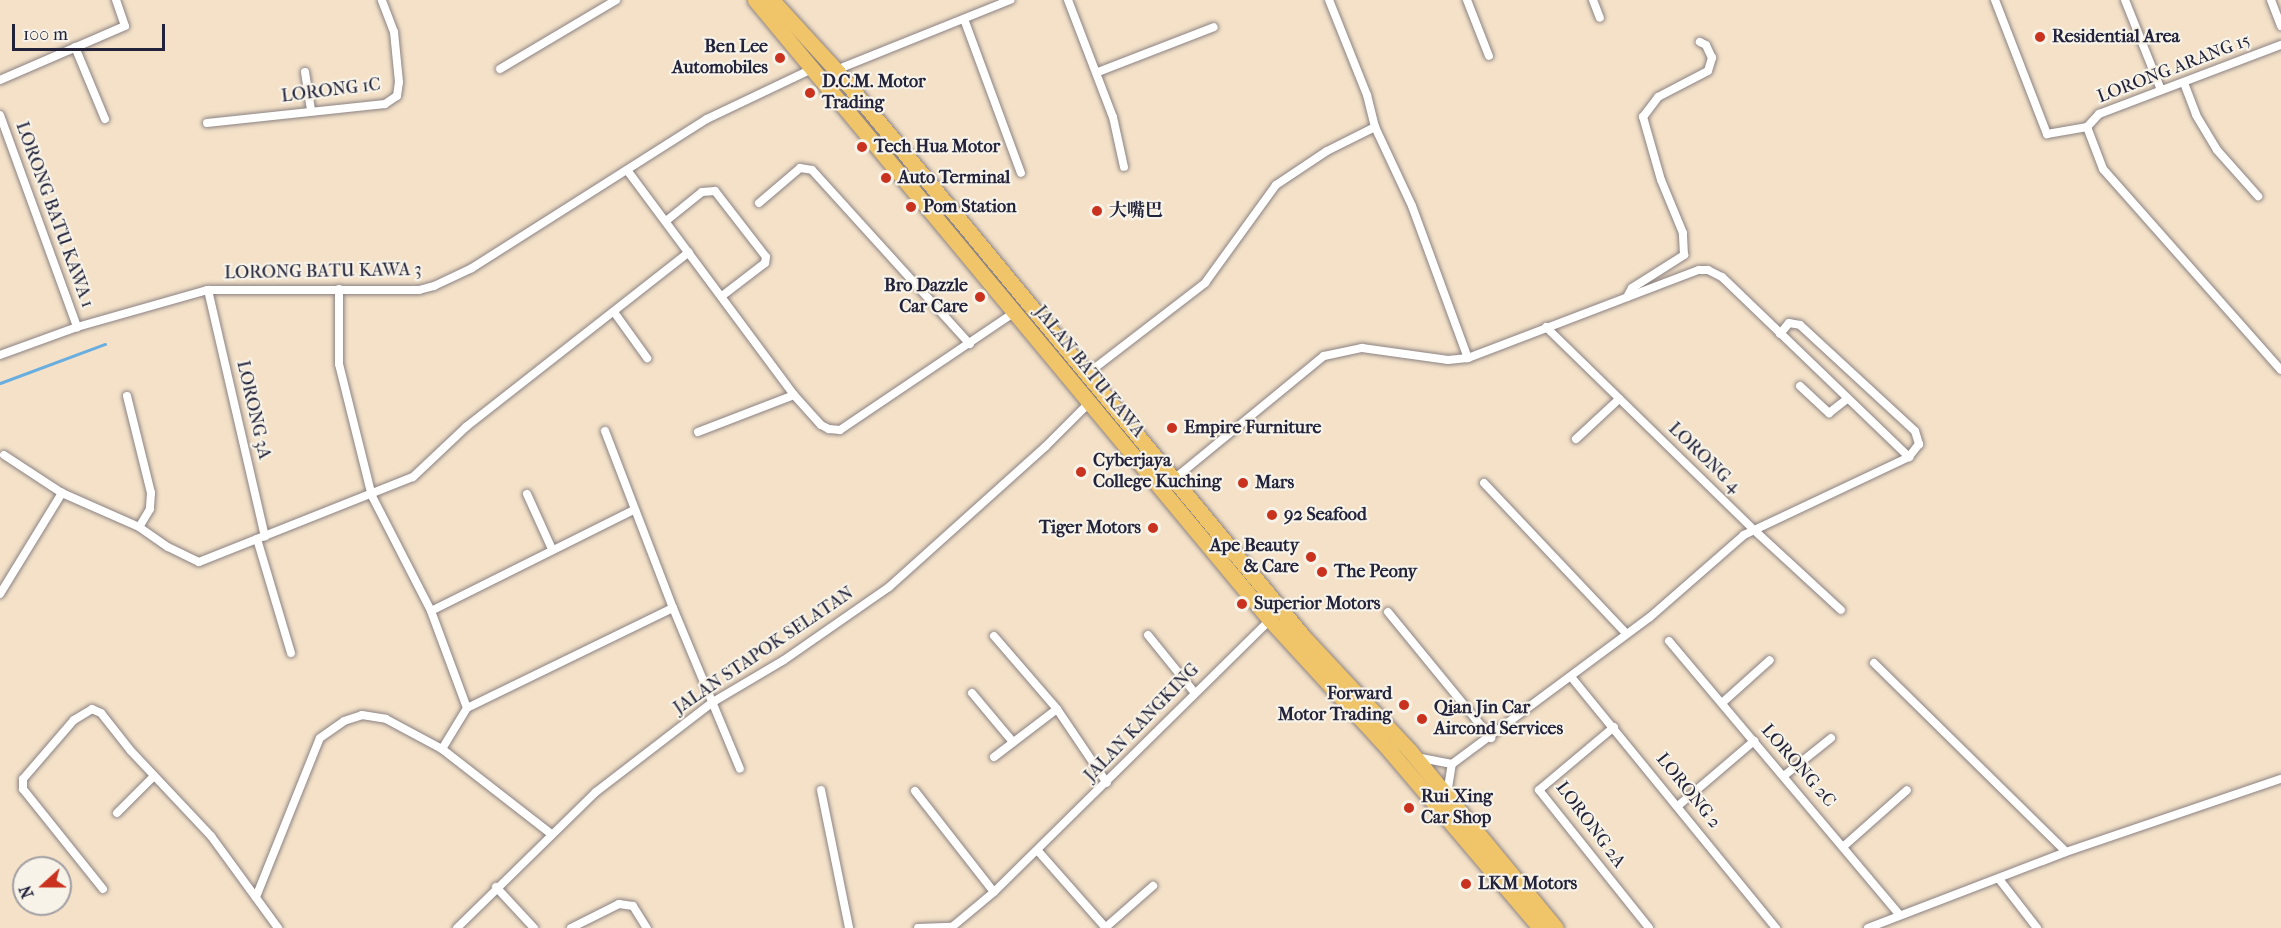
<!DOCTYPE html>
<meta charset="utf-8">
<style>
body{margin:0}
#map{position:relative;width:2281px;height:928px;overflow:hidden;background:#f4e1c8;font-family:"IM FELL French Canon","Noto Serif SC",serif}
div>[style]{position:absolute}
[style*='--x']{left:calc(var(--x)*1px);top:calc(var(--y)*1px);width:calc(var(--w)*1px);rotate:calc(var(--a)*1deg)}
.stream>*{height:3px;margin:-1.5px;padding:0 1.5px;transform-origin:1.5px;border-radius:1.5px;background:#69aedf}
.roads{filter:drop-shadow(0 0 2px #8b8282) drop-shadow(0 0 2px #8b8282)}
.street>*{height:8px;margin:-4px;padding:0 4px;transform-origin:4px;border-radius:4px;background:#fff}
.highway>*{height:15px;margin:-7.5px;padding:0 7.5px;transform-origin:7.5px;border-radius:7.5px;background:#f0c469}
.dots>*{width:16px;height:16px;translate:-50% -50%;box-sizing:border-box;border:3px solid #f7f3e8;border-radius:50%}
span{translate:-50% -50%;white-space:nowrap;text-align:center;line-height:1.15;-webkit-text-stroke:4.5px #f7f3e8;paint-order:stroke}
.poi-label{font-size:18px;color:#22223b;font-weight:700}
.left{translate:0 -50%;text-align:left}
.right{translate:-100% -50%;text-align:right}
.street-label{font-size:18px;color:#22223b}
.north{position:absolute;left:12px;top:856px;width:60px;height:60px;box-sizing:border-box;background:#f7f3e8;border:2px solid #a29fa3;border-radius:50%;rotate:249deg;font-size:16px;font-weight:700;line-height:24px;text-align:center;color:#22223b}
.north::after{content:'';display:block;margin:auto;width:21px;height:27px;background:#c8321e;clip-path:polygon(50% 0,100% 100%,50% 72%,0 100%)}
.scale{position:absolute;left:12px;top:24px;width:153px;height:27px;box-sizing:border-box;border:3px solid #22223b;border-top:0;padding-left:8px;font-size:18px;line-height:21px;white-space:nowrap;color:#22223b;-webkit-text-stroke:4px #f7f3e8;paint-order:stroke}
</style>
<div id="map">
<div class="stream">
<div style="--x:0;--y:383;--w:112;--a:-20.4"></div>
</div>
<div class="roads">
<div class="street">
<div style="--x:1068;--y:0;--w:125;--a:69"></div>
<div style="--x:1113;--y:117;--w:51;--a:77.6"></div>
<div style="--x:1467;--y:0;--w:60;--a:68.6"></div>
<div style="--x:1593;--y:0;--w:19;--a:69"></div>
<div style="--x:1995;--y:0;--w:144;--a:68.8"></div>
<div style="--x:2047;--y:134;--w:41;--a:-9.9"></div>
<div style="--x:2087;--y:127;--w:18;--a:-47"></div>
<div style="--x:2099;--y:114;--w:195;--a:-20.8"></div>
<div style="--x:2125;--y:0;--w:97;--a:68.2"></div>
<div style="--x:2271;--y:0;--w:28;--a:69"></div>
<div style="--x:964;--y:19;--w:164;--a:69.7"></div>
<div style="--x:75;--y:47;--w:78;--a:67.4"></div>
<div style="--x:500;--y:69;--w:135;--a:-30.7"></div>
<div style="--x:836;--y:70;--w:188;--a:-21.9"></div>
<div style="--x:305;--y:72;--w:38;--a:81"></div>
<div style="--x:1098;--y:72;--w:124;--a:-21.2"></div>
<div style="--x:0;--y:80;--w:136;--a:-23.4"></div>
<div style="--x:125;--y:26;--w:28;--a:-109"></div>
<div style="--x:2184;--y:83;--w:34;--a:69"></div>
<div style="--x:2196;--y:115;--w:41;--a:59"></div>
<div style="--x:2217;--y:150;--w:62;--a:48.3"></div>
<div style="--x:0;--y:115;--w:226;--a:70"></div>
<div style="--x:207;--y:123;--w:179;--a:-6.1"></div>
<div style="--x:385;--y:104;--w:14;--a:-34"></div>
<div style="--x:397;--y:96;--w:14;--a:-82"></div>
<div style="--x:399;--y:82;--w:50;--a:-95.7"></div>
<div style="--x:394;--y:32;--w:34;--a:-111"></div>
<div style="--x:1375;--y:127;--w:87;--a:64.9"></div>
<div style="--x:1412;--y:206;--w:162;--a:69.8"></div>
<div style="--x:1468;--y:358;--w:247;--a:-20.9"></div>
<div style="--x:1699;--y:270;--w:9;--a:0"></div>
<div style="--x:1708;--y:270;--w:16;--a:27"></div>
<div style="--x:1722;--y:277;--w:260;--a:43.9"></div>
<div style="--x:1909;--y:457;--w:183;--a:154.7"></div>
<div style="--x:1744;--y:535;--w:125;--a:138.9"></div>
<div style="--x:1650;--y:617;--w:247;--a:143.4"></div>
<div style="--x:1452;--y:764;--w:33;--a:-169"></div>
<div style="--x:2087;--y:127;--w:45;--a:69.1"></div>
<div style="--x:2103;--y:169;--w:268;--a:48.5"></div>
<div style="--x:627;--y:170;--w:280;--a:53.4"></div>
<div style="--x:794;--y:395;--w:40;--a:48"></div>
<div style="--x:821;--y:425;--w:9;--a:27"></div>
<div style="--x:829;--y:429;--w:11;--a:5"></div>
<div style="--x:840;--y:430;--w:211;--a:-34"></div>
<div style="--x:759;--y:203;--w:54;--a:-40.5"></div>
<div style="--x:800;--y:168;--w:12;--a:9"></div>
<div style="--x:812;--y:170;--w:235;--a:47.8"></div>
<div style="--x:666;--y:221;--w:46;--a:-38.9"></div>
<div style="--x:702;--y:192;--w:13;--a:-4"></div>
<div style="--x:715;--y:191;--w:83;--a:52.3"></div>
<div style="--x:766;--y:257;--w:6;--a:99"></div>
<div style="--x:765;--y:263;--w:54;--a:142.5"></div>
<div style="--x:339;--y:289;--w:75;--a:90"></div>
<div style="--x:339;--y:364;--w:136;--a:76"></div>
<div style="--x:372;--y:496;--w:129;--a:62.8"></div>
<div style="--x:431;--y:611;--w:103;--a:69.6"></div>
<div style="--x:467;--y:708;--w:48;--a:121.4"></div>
<div style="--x:208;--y:290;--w:253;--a:77"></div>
<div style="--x:1627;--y:297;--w:10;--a:-61"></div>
<div style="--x:1632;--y:288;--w:62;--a:-32.4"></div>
<div style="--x:1684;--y:255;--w:22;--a:-93"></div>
<div style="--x:1683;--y:233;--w:57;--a:-112.5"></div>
<div style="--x:1661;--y:180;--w:66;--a:-105.9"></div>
<div style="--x:1643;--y:117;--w:25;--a:-53"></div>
<div style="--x:1658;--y:97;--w:56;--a:-27.5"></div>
<div style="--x:1708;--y:71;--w:14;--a:-73"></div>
<div style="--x:1712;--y:58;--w:14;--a:-115"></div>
<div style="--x:1706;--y:45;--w:7;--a:-153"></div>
<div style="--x:614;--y:312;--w:57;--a:54.3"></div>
<div style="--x:1546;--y:327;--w:291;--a:44.3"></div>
<div style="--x:1754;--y:530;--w:118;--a:42.6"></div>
<div style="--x:1780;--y:334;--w:14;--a:-51"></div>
<div style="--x:1789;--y:323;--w:11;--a:10"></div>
<div style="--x:1800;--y:325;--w:156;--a:42.7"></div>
<div style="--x:1915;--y:431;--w:14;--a:73"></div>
<div style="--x:1919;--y:444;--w:16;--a:128"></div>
<div style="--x:0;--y:355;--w:82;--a:-20"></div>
<div style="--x:77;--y:327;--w:136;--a:-15.8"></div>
<div style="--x:208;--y:290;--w:211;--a:0"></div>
<div style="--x:419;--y:290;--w:16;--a:-15"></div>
<div style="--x:434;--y:286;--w:42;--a:-25.3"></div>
<div style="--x:472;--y:268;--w:278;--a:-32.4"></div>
<div style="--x:707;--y:119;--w:119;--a:-25.5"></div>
<div style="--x:1087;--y:374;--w:149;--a:-37.6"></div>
<div style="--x:1205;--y:283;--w:121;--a:-54.1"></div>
<div style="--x:1276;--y:185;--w:61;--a:-33.7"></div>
<div style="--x:1327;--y:151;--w:54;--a:-26.6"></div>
<div style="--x:1375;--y:127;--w:33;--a:-104"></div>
<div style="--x:1367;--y:95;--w:102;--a:-111.8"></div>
<div style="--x:1800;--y:386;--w:40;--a:43"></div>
<div style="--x:1829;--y:413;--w:23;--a:-38"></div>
<div style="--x:127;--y:396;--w:100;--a:76.1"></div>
<div style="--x:151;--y:493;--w:16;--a:94"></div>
<div style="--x:150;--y:509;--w:21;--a:121"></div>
<div style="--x:605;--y:431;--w:190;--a:69"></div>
<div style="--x:673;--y:608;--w:174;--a:67.4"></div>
<div style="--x:698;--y:432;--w:103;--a:-21.1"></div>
<div style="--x:1576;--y:439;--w:59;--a:-42.9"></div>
<div style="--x:4;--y:455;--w:69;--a:33.2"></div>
<div style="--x:62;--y:493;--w:84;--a:23.8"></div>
<div style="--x:139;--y:527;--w:35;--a:35"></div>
<div style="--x:168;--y:547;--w:34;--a:26"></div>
<div style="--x:199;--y:562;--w:230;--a:-21.7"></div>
<div style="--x:413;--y:477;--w:73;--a:-43.3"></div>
<div style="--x:466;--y:427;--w:283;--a:-38.1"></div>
<div style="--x:1174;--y:479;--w:194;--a:-39.4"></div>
<div style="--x:1324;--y:356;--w:39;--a:-12"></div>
<div style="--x:1362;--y:348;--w:87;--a:7.9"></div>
<div style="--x:1448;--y:360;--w:20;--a:-6"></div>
<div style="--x:1484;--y:483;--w:207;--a:46.6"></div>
<div style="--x:527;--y:494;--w:60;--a:65.6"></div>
<div style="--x:257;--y:539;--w:119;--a:73.4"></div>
<div style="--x:0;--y:594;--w:119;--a:-58.5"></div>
<div style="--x:431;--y:611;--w:227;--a:-26.5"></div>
<div style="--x:1388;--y:612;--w:163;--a:50.7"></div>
<div style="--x:1148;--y:635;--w:73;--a:51.1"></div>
<div style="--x:994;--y:636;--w:96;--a:49.2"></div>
<div style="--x:1057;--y:709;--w:89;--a:56"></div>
<div style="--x:1669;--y:641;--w:357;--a:49.9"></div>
<div style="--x:1874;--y:663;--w:269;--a:44.5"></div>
<div style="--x:1572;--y:678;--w:323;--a:50.8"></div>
<div style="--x:972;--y:693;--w:64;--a:50.1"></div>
<div style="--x:1722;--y:703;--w:64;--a:-41.9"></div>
<div style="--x:467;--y:708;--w:229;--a:-25.9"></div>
<div style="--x:1614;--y:727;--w:98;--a:140"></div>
<div style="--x:1539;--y:790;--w:176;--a:51.4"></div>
<div style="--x:994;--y:757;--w:79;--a:-37.3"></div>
<div style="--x:1785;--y:775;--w:59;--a:-38.8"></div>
<div style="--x:821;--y:790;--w:141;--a:78.5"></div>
<div style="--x:915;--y:791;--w:128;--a:52"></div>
<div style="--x:1452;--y:795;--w:8;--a:-120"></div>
<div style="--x:1448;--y:788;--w:24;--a:-81"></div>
<div style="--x:1679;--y:805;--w:99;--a:-40.5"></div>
<div style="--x:117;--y:813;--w:52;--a:-45"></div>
<div style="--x:1844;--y:846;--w:84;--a:-41.6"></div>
<div style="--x:1038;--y:851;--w:103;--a:48.6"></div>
<div style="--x:1999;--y:879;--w:62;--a:52.2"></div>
<div style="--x:496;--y:887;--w:56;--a:47.2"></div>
<div style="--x:103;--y:889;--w:128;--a:-128.7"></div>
<div style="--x:23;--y:789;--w:10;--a:-90"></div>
<div style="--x:23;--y:779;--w:78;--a:-49.2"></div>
<div style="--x:74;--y:720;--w:21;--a:-31"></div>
<div style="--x:92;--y:709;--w:10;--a:24"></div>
<div style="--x:101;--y:713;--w:48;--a:51.7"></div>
<div style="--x:131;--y:751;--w:117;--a:46.7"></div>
<div style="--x:211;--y:836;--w:114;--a:53.9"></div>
<div style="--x:256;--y:897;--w:171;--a:-68.1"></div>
<div style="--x:320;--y:738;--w:29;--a:-35"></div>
<div style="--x:344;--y:721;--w:19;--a:-18"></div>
<div style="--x:362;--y:715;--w:24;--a:9"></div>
<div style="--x:386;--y:719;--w:64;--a:28.2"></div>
<div style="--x:442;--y:749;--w:138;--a:37.9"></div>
<div style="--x:457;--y:928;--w:194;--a:-44.4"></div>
<div style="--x:596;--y:792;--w:148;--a:-37.6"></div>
<div style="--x:713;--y:702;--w:82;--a:-30.6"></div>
<div style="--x:784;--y:660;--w:128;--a:-34.8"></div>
<div style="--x:889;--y:587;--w:210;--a:-41.9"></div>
<div style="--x:1045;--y:447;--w:62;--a:-45"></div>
<div style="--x:571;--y:928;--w:54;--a:-26.6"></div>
<div style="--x:619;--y:904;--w:14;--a:8"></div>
<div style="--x:633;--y:906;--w:26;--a:58"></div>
<div style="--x:918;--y:928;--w:34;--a:-2"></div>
<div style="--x:952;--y:927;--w:55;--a:-39.8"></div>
<div style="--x:994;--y:892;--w:388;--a:-44.6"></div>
<div style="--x:1105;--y:928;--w:64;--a:-41.2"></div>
<div style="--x:1868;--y:928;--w:212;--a:-21"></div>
<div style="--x:2066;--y:852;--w:227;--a:-18.8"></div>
</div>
<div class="highway">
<div style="--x:755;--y:0;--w:806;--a:50.29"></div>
<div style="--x:1270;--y:620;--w:178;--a:47.5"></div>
<div style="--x:1390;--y:751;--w:232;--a:49.7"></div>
<div style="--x:772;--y:0;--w:95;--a:47.6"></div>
<div style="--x:836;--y:70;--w:732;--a:50.48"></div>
<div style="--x:1302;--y:635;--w:158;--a:47"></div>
<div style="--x:1410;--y:751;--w:229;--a:50.5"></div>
</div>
</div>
<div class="dots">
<div style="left:2040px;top:37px;background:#c8321e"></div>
<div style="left:780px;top:58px;background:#c8321e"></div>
<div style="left:810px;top:93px;background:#c8321e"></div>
<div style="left:862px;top:147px;background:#c8321e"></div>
<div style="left:886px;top:178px;background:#c8321e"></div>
<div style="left:911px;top:207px;background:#c8321e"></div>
<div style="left:1097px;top:211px;background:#c8321e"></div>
<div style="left:980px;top:297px;background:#c8321e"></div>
<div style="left:1172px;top:428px;background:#c8321e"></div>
<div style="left:1081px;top:472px;background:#c8321e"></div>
<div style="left:1243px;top:483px;background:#c8321e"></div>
<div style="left:1272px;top:515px;background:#c8321e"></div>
<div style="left:1153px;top:528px;background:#c8321e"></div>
<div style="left:1311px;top:557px;background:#c8321e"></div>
<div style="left:1322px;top:572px;background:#c8321e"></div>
<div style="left:1242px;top:604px;background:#c8321e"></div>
<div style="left:1404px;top:705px;background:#c8321e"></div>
<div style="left:1422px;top:719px;background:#c8321e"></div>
<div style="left:1409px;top:808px;background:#c8321e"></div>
<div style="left:1466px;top:884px;background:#c8321e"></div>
</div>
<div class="poi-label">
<span class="left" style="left:2052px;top:37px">Residential Area</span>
<span class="right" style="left:768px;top:58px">Ben Lee<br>Automobiles</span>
<span class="left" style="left:822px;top:93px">D.C.M. Motor<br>Trading</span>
<span class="left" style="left:874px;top:147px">Tech Hua Motor</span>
<span class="left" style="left:898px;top:178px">Auto Terminal</span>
<span class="left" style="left:923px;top:207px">Pom Station</span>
<span class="left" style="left:1109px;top:211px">大嘴巴</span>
<span class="right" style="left:968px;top:297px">Bro Dazzle<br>Car Care</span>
<span class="left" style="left:1184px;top:428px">Empire Furniture</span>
<span class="left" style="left:1093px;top:472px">Cyberjaya<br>College Kuching</span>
<span class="left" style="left:1255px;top:483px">Mars</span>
<span class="left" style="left:1284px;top:515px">92 Seafood</span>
<span class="right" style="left:1141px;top:528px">Tiger Motors</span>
<span class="right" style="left:1299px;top:557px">Ape Beauty<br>&amp; Care</span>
<span class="left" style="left:1334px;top:572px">The Peony</span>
<span class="left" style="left:1254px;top:604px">Superior Motors</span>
<span class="right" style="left:1392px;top:705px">Forward<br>Motor Trading</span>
<span class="left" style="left:1434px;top:719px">Qian Jin Car<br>Aircond Services</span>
<span class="left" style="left:1421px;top:808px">Rui Xing<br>Car Shop</span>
<span class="left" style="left:1478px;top:884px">LKM Motors</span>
</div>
<div class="street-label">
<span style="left:2174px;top:69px;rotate:-21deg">LORONG ARANG 15</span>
<span style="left:331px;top:91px;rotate:-7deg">LORONG 1C</span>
<span style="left:54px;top:215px;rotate:70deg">LORONG BATU KAWA 1</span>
<span style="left:323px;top:272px;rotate:-1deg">LORONG BATU KAWA 3</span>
<span style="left:1089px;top:372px;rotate:51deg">JALAN BATU KAWA</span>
<span style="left:253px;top:410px;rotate:77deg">LORONG 3A</span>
<span style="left:1704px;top:458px;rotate:44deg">LORONG 4</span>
<span style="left:764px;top:651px;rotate:-34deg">JALAN STAPOK SELATAN</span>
<span style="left:1142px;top:723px;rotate:-46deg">JALAN KANGKING</span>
<span style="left:1798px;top:766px;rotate:49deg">LORONG 2C</span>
<span style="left:1688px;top:791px;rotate:51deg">LORONG 2</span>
<span style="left:1590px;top:825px;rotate:53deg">LORONG 2A</span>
</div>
<div class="north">N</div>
<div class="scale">100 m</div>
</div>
